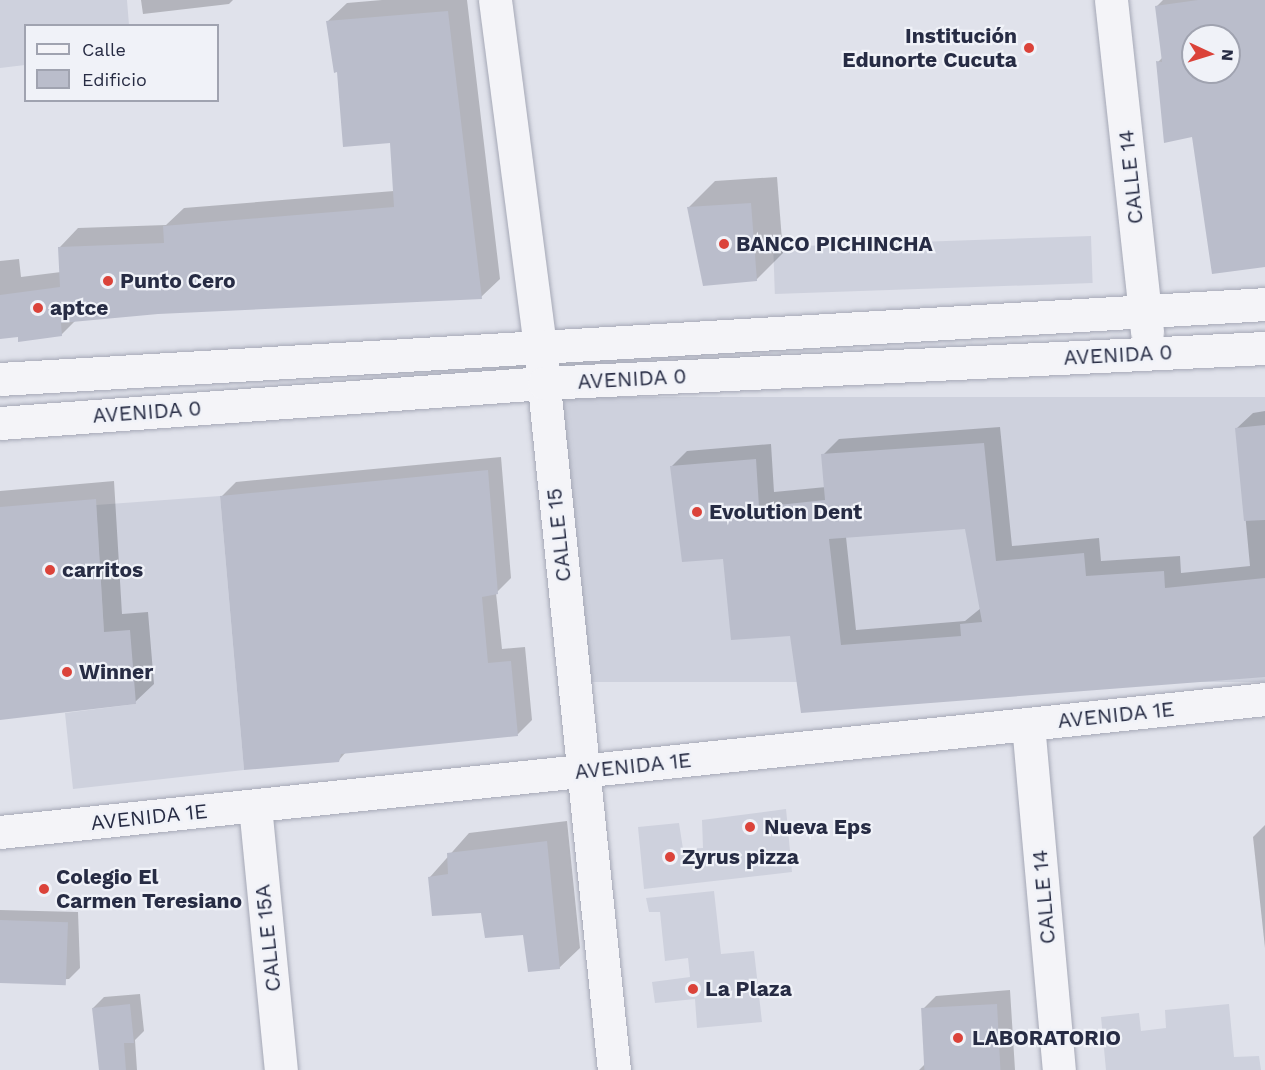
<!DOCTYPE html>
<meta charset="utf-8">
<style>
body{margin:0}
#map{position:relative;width:1265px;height:1070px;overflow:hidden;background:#e0e2eb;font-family:"Work Sans",sans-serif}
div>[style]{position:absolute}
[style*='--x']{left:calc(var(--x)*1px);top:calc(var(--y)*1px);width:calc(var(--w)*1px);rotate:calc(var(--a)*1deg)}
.built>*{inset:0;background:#ced1dd;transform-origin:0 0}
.shadow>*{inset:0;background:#0003}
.building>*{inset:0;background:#babdcb;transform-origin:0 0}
.roads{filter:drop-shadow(0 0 2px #a5a8b6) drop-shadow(0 0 2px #a5a8b6)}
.minor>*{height:33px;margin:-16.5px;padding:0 16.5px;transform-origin:16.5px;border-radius:16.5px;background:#f4f4f8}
.dots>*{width:16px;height:16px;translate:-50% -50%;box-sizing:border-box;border:3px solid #f0f2f8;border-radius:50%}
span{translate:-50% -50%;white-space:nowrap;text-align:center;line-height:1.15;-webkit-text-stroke:4.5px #f0f2f8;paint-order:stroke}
.poi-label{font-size:21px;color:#272c44;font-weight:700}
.right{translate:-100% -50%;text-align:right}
.left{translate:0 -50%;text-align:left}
.street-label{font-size:21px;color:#272c44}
.legend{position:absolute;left:24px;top:24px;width:195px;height:78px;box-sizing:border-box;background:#f0f2f8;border:2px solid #a0a3b0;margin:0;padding:8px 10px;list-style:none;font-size:18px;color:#272c44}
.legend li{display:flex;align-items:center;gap:12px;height:30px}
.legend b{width:30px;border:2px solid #a0a3b0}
.north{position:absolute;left:1181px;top:24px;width:60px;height:60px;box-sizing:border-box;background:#f0f2f8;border:2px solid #a0a3b0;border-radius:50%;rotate:94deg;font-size:16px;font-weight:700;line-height:24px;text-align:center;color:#272c44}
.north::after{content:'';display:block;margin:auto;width:21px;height:27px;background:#db433a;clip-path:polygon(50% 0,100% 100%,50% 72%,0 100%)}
</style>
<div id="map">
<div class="built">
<div style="clip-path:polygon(0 0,127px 0,129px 25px,26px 26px,25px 65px,0 68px)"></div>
<div style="left:1091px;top:236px;width:47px;height:318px;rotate:88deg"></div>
<div style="left:1265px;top:397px;width:285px;height:707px;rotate:90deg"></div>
<div style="clip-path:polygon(220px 496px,244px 770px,73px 789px,65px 713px,136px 704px,104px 633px,96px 505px)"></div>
<div style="clip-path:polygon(786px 809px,792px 872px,644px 889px,638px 827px,679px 823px,683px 849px,703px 848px,702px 820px)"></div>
<div style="clip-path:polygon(714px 891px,721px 954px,754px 951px,762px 1022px,697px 1028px,695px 999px,655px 1003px,652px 982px,690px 977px,688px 958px,665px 961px,660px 912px,649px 912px,646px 898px)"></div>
<div style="clip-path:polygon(1229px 1004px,1234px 1057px,1259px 1056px,1261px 1070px,1106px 1070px,1101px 1017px,1139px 1013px,1141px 1031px,1166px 1028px,1165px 1010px)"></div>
</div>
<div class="shadow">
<div style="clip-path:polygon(141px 0,233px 0,229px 4px,143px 14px)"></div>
<div style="clip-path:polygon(382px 0,467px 0,500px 279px,481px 297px,157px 313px,76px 320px,61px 335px,0 337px,0 261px,19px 259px,21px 277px,61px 272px,60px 247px,78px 228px,166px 225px,184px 208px,394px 191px,391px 142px,338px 71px,328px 21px,347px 3px)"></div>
<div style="clip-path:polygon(evenodd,1163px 0,1265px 0,1265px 265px,1193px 136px,1158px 62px,1163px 57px,1156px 7px,1163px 0,1193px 36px,1229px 36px,1229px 72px,1193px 72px,1193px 36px)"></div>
<div style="clip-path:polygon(777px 177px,783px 253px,756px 280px,689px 207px,715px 181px)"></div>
<div style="clip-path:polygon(evenodd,1265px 411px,1265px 675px,802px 711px,791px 634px,724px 557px,671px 467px,687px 451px,771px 444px,774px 492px,826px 487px,823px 455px,839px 439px,1000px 427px,1012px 546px,1099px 538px,1101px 561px,1180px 556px,1181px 573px,1250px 566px,1237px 428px,1253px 413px,1265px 411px,966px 528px,981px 608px,965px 621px,856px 630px,846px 537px,966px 528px)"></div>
<div style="clip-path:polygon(501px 457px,511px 578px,496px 593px,502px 649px,525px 647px,532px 720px,518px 734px,346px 752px,339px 760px,222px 496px,236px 482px)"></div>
<div style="clip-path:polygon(114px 481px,122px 614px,148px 612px,154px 684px,135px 702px,0 719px,0 491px)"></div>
<div style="clip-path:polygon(567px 821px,580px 948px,559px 968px,525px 933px,482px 911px,430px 877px,469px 833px)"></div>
<div style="clip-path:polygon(1265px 825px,1265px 948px,1253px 837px)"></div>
<div style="clip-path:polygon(0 910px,78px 912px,80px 968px,69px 979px,0 982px)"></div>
<div style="clip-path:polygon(1010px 990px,1015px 1070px,919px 1070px,926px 1063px,922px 1010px,936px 996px)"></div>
<div style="clip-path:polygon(140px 994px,144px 1031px,135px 1040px,137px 1070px,100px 1070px,93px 1008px,104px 997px)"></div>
</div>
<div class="building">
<div style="clip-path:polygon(evenodd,1198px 0,1265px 0,1265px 267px,1212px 274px,1192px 137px,1164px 143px,1156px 61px,1162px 62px,1155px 6px,1198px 0,1193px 36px,1229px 36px,1229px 72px,1193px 72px,1193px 36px)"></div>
<div style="clip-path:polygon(448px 11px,482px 299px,158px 314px,61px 323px,62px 336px,18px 342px,18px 337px,0 339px,0 295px,60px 287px,58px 247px,164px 243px,163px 226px,394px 207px,390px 143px,343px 147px,337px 72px,334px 73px,326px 21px)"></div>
<div style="clip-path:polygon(751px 203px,757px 281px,703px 286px,687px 207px)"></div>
<div style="clip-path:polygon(1265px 425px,1265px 520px,1244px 521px,1235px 428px)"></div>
<div style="clip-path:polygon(evenodd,984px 443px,996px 561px,1084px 553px,1086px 576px,1164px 571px,1165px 588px,1265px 578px,1265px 677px,801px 713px,790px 636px,731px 640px,723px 559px,682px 562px,670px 466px,756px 459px,759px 507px,825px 500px,821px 454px,984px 443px,965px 529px,982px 622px,960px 624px,961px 636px,841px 645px,829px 539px,965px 529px)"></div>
<div style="clip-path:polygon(488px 470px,498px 594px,482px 597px,488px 663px,511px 661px,518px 736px,341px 754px,339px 762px,244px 770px,220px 496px)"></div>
<div style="clip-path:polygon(96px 499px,104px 632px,130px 630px,136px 704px,0 720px,0 507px)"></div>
<div style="clip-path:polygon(547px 841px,560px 969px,528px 972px,523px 935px,485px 938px,481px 913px,432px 916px,428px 877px,448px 874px,447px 853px)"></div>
<div style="left:0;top:920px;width:68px;height:63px;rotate:2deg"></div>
<div style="clip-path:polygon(130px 1004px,134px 1043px,124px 1043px,126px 1070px,99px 1070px,92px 1008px)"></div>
<div style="left:997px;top:1004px;width:66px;height:76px;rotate:87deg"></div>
</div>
<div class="roads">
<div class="minor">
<div style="--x:495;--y:0;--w:350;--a:82.6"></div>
<div style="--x:540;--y:347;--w:727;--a:84.16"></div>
<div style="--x:1111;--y:0;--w:334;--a:83.8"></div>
<div style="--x:0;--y:379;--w:1267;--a:-3.39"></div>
<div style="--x:0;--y:423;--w:545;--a:-4.21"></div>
<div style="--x:544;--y:383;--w:722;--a:-2.78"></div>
<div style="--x:1028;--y:724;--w:347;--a:84.9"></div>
<div style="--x:255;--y:806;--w:265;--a:84.4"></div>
<div style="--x:0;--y:832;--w:1272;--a:-6"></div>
</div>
</div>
<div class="dots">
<div style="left:1029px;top:48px;background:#db433a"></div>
<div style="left:724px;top:244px;background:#db433a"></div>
<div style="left:108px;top:281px;background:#db433a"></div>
<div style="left:38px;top:308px;background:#db433a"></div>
<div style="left:697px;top:512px;background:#db433a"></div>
<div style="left:50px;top:570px;background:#db433a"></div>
<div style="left:67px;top:672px;background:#db433a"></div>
<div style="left:750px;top:827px;background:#db433a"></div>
<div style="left:670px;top:857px;background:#db433a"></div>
<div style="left:44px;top:889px;background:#db433a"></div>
<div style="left:693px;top:989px;background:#db433a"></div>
<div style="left:958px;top:1038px;background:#db433a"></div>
</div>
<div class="poi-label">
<span class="right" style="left:1017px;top:48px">Institución<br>Edunorte Cucuta</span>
<span class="left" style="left:736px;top:244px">BANCO PICHINCHA</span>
<span class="left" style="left:120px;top:281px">Punto Cero</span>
<span class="left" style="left:50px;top:308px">aptce</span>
<span class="left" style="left:709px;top:512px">Evolution Dent</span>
<span class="left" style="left:62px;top:570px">carritos</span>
<span class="left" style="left:79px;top:672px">Winner</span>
<span class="left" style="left:764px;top:827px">Nueva Eps</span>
<span class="left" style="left:682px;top:857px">Zyrus pizza</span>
<span class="left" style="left:56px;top:889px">Colegio El<br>Carmen Teresiano</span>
<span class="left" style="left:705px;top:989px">La Plaza</span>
<span class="left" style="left:972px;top:1038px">LABORATORIO</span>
</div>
<div class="street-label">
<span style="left:1131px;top:177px;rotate:-96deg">CALLE 14</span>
<span style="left:1118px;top:355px;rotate:-3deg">AVENIDA 0</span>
<span style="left:632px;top:379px;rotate:-3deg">AVENIDA 0</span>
<span style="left:147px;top:412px;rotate:-4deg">AVENIDA 0</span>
<span style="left:559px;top:535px;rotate:-96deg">CALLE 15</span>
<span style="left:1116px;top:715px;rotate:-6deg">AVENIDA 1E</span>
<span style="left:633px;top:766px;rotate:-6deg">AVENIDA 1E</span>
<span style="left:149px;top:817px;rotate:-6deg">AVENIDA 1E</span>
<span style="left:1044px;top:897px;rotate:-95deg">CALLE 14</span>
<span style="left:268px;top:938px;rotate:-96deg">CALLE 15A</span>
</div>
<ul class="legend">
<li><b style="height:8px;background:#f4f4f8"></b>Calle</li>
<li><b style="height:16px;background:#babdcb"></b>Edificio</li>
</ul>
<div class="north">N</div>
</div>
